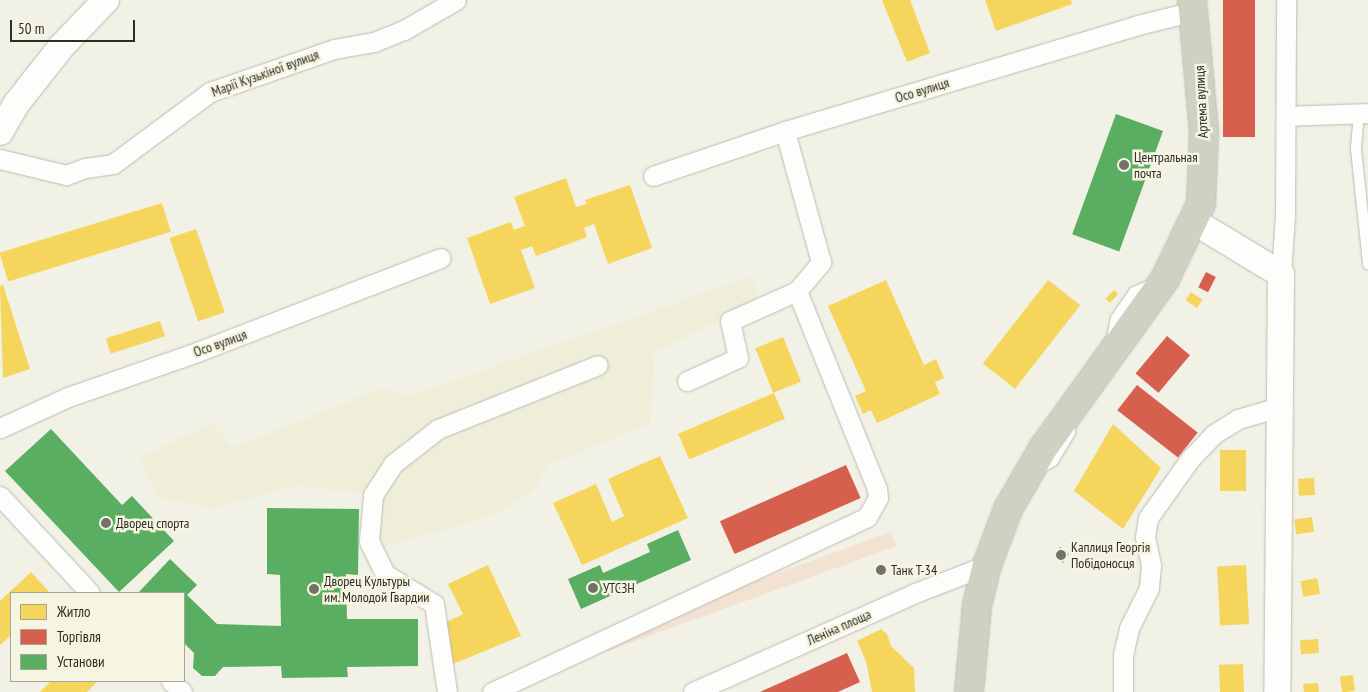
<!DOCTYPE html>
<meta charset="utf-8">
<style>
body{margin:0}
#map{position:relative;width:1368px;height:692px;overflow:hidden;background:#f1f1e6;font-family:"PT Sans Narrow",sans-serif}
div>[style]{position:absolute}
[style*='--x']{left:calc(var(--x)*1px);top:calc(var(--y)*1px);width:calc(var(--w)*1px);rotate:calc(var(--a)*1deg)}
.built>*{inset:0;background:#efeed9}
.green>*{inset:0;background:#f3e1d1;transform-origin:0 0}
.homes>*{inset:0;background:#f6d55c;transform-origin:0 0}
.shops>*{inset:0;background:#d6604d;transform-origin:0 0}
.public>*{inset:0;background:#5aae61;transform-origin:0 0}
.roads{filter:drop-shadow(0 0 1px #bcbbb3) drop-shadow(0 0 1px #bcbbb3)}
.lane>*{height:10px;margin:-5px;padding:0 5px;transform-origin:5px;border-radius:5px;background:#fdfdfb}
.street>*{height:19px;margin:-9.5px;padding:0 9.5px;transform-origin:9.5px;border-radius:9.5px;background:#fdfdfb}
.secondary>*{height:26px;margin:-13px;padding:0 13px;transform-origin:13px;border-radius:13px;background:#fdfdfb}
.highway>*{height:28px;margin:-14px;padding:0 14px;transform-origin:14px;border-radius:14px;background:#cdd2c2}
.dots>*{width:14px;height:14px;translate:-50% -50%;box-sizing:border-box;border:2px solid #f6f5e1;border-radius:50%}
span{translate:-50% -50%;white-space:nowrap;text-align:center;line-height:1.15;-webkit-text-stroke:5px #f6f5e1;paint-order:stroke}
.street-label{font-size:14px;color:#2d2d26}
.poi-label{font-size:14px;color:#2d2d26}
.left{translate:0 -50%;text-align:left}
.legend{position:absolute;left:10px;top:592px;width:175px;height:90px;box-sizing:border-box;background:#f6f5e1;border:1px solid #a6a596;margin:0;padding:6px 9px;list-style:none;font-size:15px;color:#2d2d26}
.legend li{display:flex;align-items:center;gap:10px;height:25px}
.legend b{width:25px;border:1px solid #a6a596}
.scale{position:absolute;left:10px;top:20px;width:125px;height:22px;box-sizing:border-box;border:2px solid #2d2d26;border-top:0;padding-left:6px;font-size:15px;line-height:18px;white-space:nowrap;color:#2d2d26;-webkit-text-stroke:4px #f6f5e1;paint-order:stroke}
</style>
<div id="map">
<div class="built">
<div style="clip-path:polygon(753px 276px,759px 301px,655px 352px,650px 423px,550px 464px,534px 489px,500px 513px,384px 547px,361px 492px,294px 486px,214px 508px,156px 498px,141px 457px,213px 423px,232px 448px,382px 388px,406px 397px)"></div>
</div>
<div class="green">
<div style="left:891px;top:532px;width:15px;height:388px;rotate:70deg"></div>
</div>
<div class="homes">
<div style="clip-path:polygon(882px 0,910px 0,930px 53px,907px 62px)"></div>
<div style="clip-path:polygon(985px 0,1071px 0,1072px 4px,996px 31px)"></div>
<div style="clip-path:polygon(566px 178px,576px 207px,587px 204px,585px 200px,630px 185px,652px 248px,608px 264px,594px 224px,584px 228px,587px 237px,536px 256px,532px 246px,521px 250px,535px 288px,490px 304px,467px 238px,511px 222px,514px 230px,525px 226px,514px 197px)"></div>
<div style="left:162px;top:203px;width:30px;height:170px;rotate:73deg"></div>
<div style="left:196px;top:229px;width:88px;height:28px;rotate:71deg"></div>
<div style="clip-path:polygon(886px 280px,924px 365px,936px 359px,944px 378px,935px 382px,940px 394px,877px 423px,871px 410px,863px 414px,855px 396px,866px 391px,828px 306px)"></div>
<div style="left:1048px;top:280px;width:41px;height:106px;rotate:38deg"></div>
<div style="clip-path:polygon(3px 285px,30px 369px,3px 378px,0 286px)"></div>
<div style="left:1114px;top:290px;width:6px;height:12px;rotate:45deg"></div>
<div style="left:1191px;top:292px;width:14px;height:10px;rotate:34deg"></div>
<div style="left:160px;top:321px;width:16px;height:57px;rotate:72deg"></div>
<div style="left:783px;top:337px;width:48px;height:30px;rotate:68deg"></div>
<div style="left:774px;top:393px;width:28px;height:104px;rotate:67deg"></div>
<div style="clip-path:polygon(1113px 424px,1161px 468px,1123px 529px,1074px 491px)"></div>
<div style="left:1220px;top:450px;width:26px;height:41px"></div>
<div style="clip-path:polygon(660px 456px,688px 518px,582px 565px,553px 503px,596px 484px,612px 522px,624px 516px,608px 479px)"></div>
<div style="left:1314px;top:478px;width:17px;height:16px;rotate:87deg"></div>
<div style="left:1312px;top:517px;width:15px;height:18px;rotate:82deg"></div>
<div style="clip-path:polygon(488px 565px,521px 636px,448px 666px,440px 625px,463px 614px,448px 584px)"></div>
<div style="left:1246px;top:565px;width:59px;height:29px;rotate:87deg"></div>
<div style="clip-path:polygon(31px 572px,50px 593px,11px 593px,11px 635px,0 645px,0 601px)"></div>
<div style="left:1317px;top:578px;width:16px;height:17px;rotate:79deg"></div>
<div style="clip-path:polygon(881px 629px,887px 634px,891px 646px,914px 668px,915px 692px,872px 692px,866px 661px,857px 641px)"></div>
<div style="left:1318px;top:639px;width:14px;height:18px;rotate:86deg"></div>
<div style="left:1243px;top:664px;width:28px;height:24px;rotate:88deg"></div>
<div style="left:1353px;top:675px;width:16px;height:13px;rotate:83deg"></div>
<div style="clip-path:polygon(51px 681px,98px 681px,87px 692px,40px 692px)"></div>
<div style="clip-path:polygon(1318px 683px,1319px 692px,1304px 692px,1303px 684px)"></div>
</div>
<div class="shops">
<div style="left:1223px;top:0;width:32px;height:137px"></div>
<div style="left:1206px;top:272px;width:11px;height:17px;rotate:27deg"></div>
<div style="left:1167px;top:336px;width:30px;height:49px;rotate:40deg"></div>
<div style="left:1137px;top:385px;width:77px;height:32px;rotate:38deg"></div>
<div style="left:846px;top:465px;width:36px;height:138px;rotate:66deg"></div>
<div style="clip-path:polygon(847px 653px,860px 682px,838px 692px,760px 692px)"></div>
</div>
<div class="public">
<div style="left:1116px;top:114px;width:50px;height:128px;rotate:20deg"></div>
<div style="clip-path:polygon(51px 429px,122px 505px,132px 496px,174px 541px,119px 592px,5px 471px)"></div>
<div style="clip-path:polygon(267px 508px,359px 509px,358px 575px,346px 574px,347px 619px,418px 619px,418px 666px,347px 667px,348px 677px,282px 678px,281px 666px,223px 667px,215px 676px,202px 676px,193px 668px,194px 653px,184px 643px,184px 593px,138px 593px,170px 559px,197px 585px,187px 595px,217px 624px,281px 626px,280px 575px,267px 574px)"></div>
<div style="clip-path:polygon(678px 530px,691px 560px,581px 609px,568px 579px,600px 565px,603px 573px,650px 552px,647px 544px)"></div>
<div style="clip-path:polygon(1060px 547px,1069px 554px,1063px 563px,1054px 555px)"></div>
</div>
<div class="roads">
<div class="lane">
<div style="--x:1359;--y:113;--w:36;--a:95"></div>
<div style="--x:1356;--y:149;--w:116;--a:84"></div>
<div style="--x:1112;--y:338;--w:20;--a:-79"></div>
<div style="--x:1116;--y:318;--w:32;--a:-55"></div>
<div style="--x:1134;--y:292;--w:21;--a:-23"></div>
<div style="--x:1041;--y:468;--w:14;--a:-30"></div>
<div style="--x:1053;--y:461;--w:33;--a:-59"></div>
<div style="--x:1070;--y:433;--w:6;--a:-90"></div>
</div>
<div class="street">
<div style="--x:1286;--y:116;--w:82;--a:-2.1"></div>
<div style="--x:0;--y:159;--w:68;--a:13.6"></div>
<div style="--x:66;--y:175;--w:20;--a:-20"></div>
<div style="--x:85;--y:168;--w:28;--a:-8"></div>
<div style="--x:113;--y:164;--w:121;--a:-36.6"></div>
<div style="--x:210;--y:92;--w:131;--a:-19.1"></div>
<div style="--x:334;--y:49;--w:41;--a:-9.9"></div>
<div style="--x:374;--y:42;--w:32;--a:-22"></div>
<div style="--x:404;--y:30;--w:60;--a:-30"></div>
<div style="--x:653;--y:176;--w:139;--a:-18.8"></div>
<div style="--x:785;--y:131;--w:369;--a:-16.7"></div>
<div style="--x:1138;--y:25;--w:58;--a:-14"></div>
<div style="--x:1281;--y:274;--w:59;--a:-86.1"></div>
<div style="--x:1285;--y:215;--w:215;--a:-89.7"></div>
<div style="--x:687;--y:381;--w:56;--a:-24.3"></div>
<div style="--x:738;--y:358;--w:38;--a:-102"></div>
<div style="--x:730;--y:321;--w:73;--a:-24.1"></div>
<div style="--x:797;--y:291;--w:38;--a:-50"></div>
<div style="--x:821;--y:262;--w:136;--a:-105.4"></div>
<div style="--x:0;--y:428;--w:75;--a:-24.5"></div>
<div style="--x:68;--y:397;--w:137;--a:-19.2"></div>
<div style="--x:197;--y:352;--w:261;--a:-21.1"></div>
<div style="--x:0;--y:496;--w:132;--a:47.1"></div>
<div style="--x:171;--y:681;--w:16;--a:45"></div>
<div style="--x:447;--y:692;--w:89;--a:-98.4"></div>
<div style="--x:434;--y:604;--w:57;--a:-148.5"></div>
<div style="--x:385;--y:574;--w:37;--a:-116"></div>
<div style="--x:369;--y:541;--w:46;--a:-85"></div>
<div style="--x:373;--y:495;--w:37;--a:-57"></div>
<div style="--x:393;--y:464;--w:57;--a:-37.9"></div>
<div style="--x:438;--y:429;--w:172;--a:-21.8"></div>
<div style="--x:492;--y:692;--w:414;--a:-25"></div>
<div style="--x:867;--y:517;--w:22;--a:-60"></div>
<div style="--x:878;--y:498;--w:9;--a:-96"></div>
<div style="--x:877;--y:489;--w:214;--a:-112"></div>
<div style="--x:693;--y:692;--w:243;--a:-24"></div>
<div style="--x:915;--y:593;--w:77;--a:-21.3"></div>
<div style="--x:1123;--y:692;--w:37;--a:-90"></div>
<div style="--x:1123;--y:655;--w:28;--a:-77"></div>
<div style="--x:1129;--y:628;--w:45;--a:-63.4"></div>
<div style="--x:1149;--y:588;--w:23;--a:-85"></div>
<div style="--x:1151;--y:565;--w:29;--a:-102"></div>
<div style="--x:1145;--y:537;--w:19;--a:-81"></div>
<div style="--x:1148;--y:518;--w:74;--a:-54.4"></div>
<div style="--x:1191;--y:458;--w:33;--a:-46"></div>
<div style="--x:1214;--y:434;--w:28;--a:-32"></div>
<div style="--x:1238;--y:419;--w:43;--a:-16.3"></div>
</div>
<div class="secondary">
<div style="--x:0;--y:132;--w:34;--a:-60"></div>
<div style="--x:17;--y:103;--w:71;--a:-51.8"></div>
<div style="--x:61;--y:47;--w:65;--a:-46.2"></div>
<div style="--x:1195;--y:222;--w:100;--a:31.2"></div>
<div style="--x:1281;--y:274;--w:418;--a:90.5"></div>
</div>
<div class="highway">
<div style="--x:969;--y:692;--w:87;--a:-84.7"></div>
<div style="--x:977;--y:605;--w:41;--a:-76"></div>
<div style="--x:987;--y:565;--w:60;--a:-69.4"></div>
<div style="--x:1008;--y:509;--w:72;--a:-59.9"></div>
<div style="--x:1044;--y:447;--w:207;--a:-54.2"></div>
<div style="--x:1165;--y:279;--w:83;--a:-64.4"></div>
<div style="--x:1201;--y:204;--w:72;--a:-87.6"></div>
<div style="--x:1204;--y:132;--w:133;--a:-95.2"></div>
</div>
</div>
<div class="dots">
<div style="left:1124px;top:165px;background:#727269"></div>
<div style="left:106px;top:523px;background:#727269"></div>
<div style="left:1061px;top:555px;background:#727269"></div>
<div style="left:881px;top:570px;background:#727269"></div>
<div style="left:593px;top:588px;background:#727269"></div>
<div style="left:314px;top:589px;background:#727269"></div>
</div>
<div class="street-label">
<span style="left:265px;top:73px;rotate:-20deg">Марії Кузькіної вулиця</span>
<span style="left:922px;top:90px;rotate:-17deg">Осо вулиця</span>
<span style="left:1201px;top:102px;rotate:-93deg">Артема вулиця</span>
<span style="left:220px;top:343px;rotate:-20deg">Осо вулиця</span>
<span style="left:839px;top:627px;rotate:-24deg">Леніна площа</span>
</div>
<div class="poi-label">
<span class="left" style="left:1134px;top:165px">Центральная<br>почта</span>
<span class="left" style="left:116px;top:523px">Дворец спорта</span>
<span class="left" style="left:1071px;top:555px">Каплиця Георгія<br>Побідоносця</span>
<span class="left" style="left:891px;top:570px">Танк Т-34</span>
<span class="left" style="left:324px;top:589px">Дворец Культуры<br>им. Молодой Гвардии</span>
<span class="left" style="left:603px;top:588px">УТСЗН</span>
</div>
<ul class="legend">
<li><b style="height:14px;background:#f6d55c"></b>Житло</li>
<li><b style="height:14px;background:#d6604d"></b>Торгівля</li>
<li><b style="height:14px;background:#5aae61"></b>Установи</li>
</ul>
<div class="scale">50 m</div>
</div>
